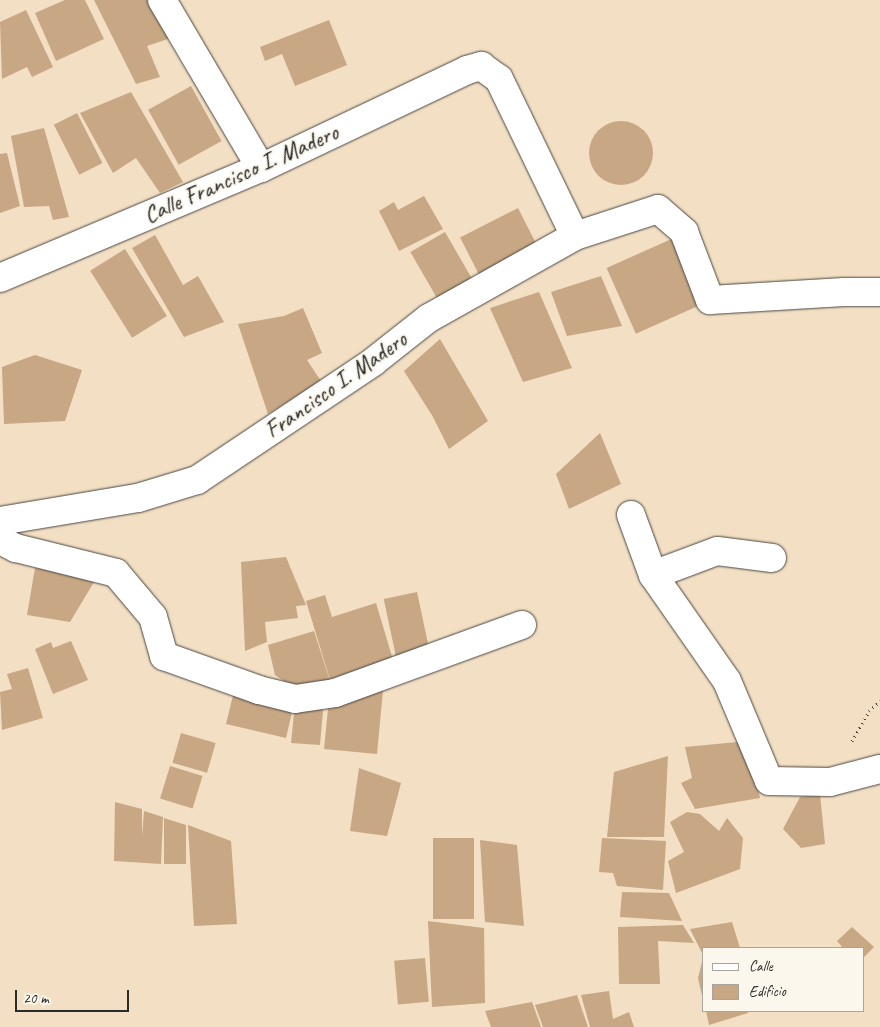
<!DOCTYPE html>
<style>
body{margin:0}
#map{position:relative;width:880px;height:1027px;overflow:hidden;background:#f3dfc3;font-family:Caveat,sans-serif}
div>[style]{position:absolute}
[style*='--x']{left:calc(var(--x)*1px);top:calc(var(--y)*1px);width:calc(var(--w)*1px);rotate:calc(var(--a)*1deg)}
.building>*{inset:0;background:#c8a784;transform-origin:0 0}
.round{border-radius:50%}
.path>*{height:3px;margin-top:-1.5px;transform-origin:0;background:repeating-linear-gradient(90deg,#494642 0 1px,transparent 0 5px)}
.roads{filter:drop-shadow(0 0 1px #494642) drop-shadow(0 0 1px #494642)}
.street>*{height:28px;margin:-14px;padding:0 14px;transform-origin:14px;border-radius:14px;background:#fff}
span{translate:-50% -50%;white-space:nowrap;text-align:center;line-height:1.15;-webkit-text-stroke:4px #fbf7ec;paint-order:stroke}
.street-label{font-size:24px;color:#2b2b2b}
.legend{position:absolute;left:702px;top:947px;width:162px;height:65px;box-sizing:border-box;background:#fbf7ec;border:1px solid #a8a59f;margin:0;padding:6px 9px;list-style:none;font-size:15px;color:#2b2b2b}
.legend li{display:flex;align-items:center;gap:10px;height:25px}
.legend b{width:25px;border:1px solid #a8a59f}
.scale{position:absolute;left:15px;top:990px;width:114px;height:22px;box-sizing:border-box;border:2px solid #2b2b2b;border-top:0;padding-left:6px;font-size:15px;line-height:18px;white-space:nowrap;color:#2b2b2b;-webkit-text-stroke:4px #fbf7ec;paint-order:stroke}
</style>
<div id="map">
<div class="building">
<div style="clip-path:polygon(65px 0,85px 0,104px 39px,56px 61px,35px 13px)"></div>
<div style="clip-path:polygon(94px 0,149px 0,171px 38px,147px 46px,160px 77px,136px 84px)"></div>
<div style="clip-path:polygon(26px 10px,53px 67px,32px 77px,27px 67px,2px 79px,0 22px)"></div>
<div style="clip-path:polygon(329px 20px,347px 65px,295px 86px,282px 54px,265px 61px,260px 47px)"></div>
<div style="left:191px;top:86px;width:63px;height:49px;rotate:61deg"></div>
<div style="clip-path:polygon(131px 92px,183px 182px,160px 193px,136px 158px,113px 173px,80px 113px)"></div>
<div style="left:77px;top:113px;width:56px;height:26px;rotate:63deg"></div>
<div class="round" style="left:589px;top:121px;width:64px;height:64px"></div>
<div style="clip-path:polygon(44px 128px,69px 217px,53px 220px,49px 206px,24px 207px,11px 136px)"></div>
<div style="clip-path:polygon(7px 153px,20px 206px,0 213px,0 154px)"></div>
<div style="clip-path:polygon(424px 196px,443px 229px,399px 251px,379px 211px,394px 202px,398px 210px)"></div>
<div style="left:518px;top:208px;width:47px;height:65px;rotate:63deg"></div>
<div style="left:445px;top:232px;width:58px;height:40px;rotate:60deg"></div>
<div style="clip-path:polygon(155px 235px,183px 285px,198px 276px,224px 322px,184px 337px,132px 248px)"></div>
<div style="left:676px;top:237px;width:72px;height:76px;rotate:66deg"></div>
<div style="left:125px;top:249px;width:79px;height:41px;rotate:58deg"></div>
<div style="clip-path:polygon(601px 276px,622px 326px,567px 336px,551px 292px)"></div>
<div style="clip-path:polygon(539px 292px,572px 368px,523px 382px,490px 308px)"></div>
<div style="clip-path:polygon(303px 308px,322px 353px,307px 360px,321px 381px,268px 414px,238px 324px,284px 316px)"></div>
<div style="clip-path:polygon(440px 339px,488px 421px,449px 449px,433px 417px,404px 371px)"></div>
<div style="clip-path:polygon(35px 355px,82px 370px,65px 421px,4px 424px,2px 367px)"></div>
<div style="clip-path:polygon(600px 433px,621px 484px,569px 509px,556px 474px)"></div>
<div style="clip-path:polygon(286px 557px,306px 605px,296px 606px,298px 618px,265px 622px,267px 642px,245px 651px,241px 562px)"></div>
<div style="clip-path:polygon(35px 568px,97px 577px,70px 622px,27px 615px)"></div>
<div style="left:417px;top:592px;width:59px;height:34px;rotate:78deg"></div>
<div style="clip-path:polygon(325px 595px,332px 617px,376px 603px,394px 663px,331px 683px,306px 601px)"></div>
<div style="clip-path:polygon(314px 631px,331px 684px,298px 691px,275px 675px,268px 645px)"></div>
<div style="clip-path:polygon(71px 641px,88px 680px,53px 694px,35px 649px,51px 642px,53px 648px)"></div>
<div style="clip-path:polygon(28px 668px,43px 718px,2px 730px,0 692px,12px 689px,7px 674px)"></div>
<div style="clip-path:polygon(384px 680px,377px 754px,324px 749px,329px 699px)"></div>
<div style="clip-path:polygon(234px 691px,295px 699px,286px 738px,226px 724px)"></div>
<div style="clip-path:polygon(324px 699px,320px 745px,291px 743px,295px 704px)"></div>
<div style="left:181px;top:733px;width:36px;height:31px;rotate:16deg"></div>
<div style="clip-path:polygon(748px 741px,760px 798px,695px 809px,681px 783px,692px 778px,685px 747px)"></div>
<div style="clip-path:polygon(668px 756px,664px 837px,607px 837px,614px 772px)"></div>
<div style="left:170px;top:766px;width:34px;height:34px;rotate:17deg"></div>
<div style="clip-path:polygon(359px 768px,401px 783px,387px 836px,350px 831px)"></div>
<div style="clip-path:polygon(820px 794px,825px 844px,801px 848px,783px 829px,800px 797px)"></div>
<div style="clip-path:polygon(115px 802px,142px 809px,142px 837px,144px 811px,163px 817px,161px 864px,114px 861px)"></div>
<div style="clip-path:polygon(687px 812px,700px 814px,719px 831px,727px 818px,743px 838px,740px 869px,676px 893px,668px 861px,684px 852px,670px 822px)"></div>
<div style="clip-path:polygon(164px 818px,186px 825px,186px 864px,164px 864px)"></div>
<div style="clip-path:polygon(188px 825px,231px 841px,237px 924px,194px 926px)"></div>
<div style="left:433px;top:838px;width:41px;height:81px"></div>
<div style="clip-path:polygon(602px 838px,666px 841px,663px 890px,617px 886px,613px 873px,599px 872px)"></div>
<div style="clip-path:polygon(480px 840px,517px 845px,524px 926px,485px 922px)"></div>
<div style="clip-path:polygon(622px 892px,669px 893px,682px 921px,620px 917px)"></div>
<div style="clip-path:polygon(428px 921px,484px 928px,485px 1003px,432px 1007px)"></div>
<div style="clip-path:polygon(732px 922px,740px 948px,704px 948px,704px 957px,690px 929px)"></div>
<div style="clip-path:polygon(683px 925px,694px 943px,658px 941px,660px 984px,619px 984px,618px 927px)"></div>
<div style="clip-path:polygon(852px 927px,874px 947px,864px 957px,864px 948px,843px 948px,837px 941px)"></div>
<div style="left:425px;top:958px;width:44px;height:31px;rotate:85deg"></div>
<div style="clip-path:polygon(703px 958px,704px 1000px,703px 1000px,698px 978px)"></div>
<div style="clip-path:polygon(609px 991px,613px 1019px,629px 1012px,634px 1027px,590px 1027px,581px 995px)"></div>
<div style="clip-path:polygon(577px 995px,588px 1027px,543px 1027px,535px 1005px)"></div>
<div style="clip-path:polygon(532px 1002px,541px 1027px,491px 1027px,485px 1011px)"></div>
<div style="clip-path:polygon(706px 1011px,748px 1011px,748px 1013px,709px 1025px)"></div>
</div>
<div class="path">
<div style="--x:852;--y:741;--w:34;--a:-60"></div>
<div style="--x:869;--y:711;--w:15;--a:-42"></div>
</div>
<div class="roads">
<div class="street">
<div style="--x:162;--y:0;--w:195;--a:59.5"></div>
<div style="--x:0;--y:278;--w:283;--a:-22.9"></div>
<div style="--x:261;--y:168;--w:228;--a:-25.4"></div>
<div style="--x:467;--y:70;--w:15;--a:-16"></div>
<div style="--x:481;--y:66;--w:22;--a:36"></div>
<div style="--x:499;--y:79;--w:174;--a:64.2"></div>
<div style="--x:631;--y:515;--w:64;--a:69.9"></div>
<div style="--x:0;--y:521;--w:140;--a:-9.5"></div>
<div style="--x:138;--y:498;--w:62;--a:-17"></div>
<div style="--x:197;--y:480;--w:212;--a:-33.8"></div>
<div style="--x:373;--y:362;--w:71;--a:-38.2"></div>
<div style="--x:429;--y:318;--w:167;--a:-29.3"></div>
<div style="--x:575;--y:236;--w:87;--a:-18"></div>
<div style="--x:658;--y:209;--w:35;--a:41"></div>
<div style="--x:684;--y:232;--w:73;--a:69.1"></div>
<div style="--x:710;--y:300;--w:134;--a:-3.4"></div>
<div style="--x:844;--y:292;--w:36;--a:0"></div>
<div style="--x:0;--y:540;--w:18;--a:27"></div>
<div style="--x:16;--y:548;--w:103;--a:14"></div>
<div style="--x:116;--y:573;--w:57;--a:49.9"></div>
<div style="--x:153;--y:617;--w:41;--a:74.2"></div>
<div style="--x:164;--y:656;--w:101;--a:19.7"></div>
<div style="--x:259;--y:690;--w:37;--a:14"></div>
<div style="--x:295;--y:699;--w:40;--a:-8.5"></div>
<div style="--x:335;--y:693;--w:199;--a:-20"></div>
<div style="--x:772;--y:558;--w:55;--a:-172.7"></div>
<div style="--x:717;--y:551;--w:68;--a:159.4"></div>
<div style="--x:653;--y:575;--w:129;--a:55.1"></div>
<div style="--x:727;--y:681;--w:108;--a:67.2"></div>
<div style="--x:769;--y:781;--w:61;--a:0.9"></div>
<div style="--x:830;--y:782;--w:52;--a:-14.6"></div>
</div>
</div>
<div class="street-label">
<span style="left:241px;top:174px;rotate:-24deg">Calle Francisco I. Madero</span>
<span style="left:336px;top:385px;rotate:-35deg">Francisco I. Madero</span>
</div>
<ul class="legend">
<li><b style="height:6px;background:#fff"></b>Calle</li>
<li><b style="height:14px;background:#c8a784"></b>Edificio</li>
</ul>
<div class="scale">20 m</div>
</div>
